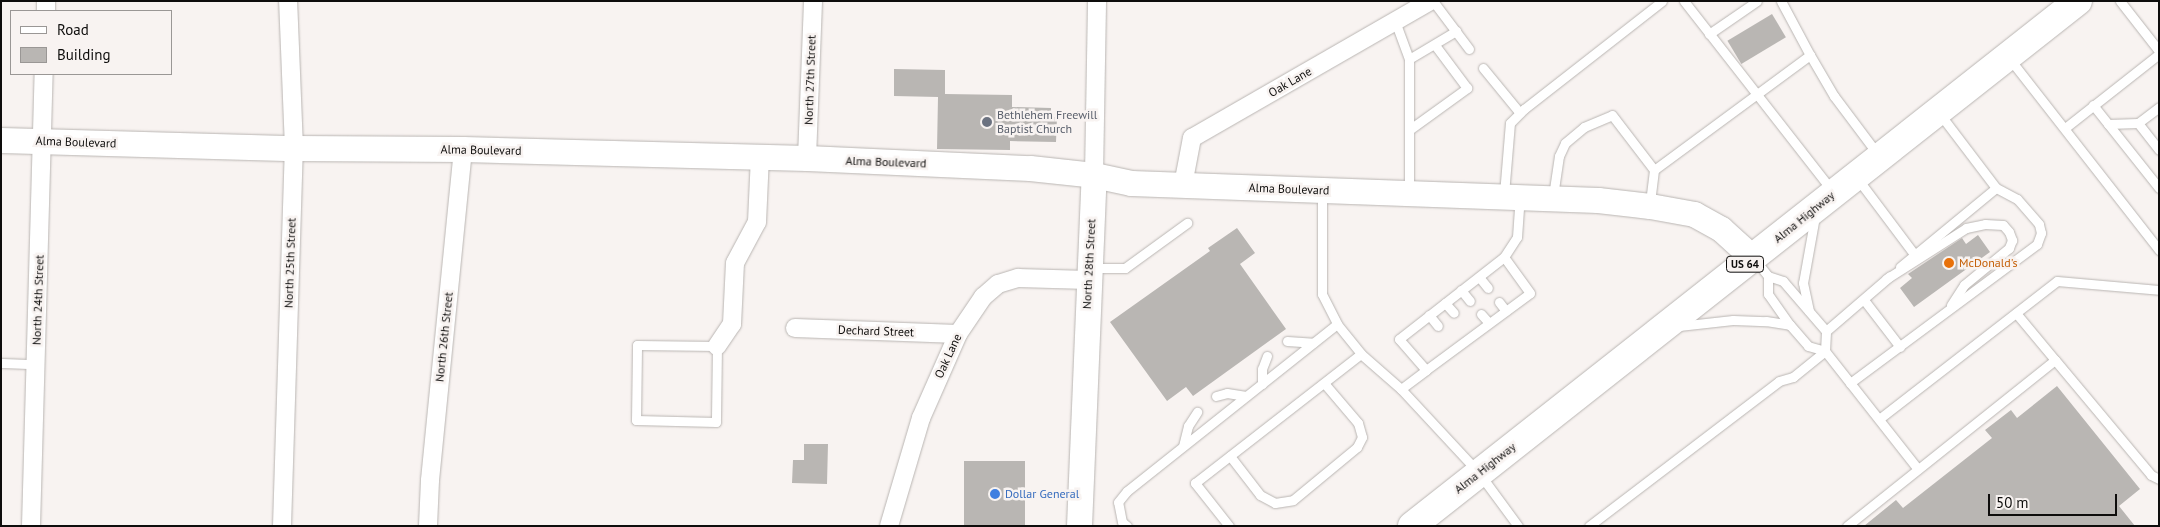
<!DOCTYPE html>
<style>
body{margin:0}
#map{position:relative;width:2160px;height:527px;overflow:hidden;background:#f8f3f1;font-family:"PT Sans",sans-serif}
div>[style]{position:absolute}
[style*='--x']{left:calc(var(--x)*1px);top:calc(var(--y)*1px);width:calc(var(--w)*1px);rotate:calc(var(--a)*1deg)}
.building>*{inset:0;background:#b9b6b3;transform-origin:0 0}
.roads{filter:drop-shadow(0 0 1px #b9b5b2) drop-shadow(0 0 1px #b9b5b2)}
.lane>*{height:9px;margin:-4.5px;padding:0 4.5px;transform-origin:4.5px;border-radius:4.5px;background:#fff}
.street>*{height:18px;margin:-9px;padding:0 9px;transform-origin:9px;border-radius:9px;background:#fff}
.secondary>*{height:25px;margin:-12.5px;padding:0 12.5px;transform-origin:12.5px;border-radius:12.5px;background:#fff}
.primary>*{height:28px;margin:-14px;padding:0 14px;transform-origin:14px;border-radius:14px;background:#fff}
.dots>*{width:14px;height:14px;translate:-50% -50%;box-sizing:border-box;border:2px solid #f8f3f1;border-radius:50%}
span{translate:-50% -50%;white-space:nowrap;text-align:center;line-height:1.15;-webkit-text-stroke:5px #f8f3f1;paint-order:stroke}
.shield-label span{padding:1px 4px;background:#f8f3f1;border:1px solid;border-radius:4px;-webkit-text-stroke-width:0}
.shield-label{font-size:11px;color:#0e0d0c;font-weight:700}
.street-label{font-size:12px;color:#0e0d0c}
.worship-label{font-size:12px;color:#5b616d}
.left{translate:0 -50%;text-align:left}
.food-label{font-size:12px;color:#c56008}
.shop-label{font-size:12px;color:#366cbe}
.frame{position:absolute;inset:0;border:2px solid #0e0d0c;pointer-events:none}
.legend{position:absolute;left:10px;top:10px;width:162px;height:65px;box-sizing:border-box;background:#f8f3f1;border:1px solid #9a9795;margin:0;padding:6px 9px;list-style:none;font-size:15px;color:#0e0d0c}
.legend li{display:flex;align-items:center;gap:10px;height:25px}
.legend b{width:25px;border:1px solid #9a9795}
.scale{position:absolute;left:1988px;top:494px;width:129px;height:22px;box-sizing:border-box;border:2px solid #0e0d0c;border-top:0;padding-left:6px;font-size:15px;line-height:18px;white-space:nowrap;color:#0e0d0c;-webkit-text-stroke:4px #f8f3f1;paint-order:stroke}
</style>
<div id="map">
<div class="building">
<div style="left:1772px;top:14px;width:27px;height:52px;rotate:59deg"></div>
<div style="clip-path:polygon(894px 69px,945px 70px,945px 94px,1012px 95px,1012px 107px,1051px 108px,1051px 117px,1057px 117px,1056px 142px,1010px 141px,1010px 150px,937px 149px,938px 97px,894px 96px)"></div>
<div style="clip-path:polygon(1237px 228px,1255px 253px,1240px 264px,1286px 329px,1193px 396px,1186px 387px,1167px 401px,1110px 322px,1210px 251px,1208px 248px)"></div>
<div style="clip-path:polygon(1978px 235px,1990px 252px,1914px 307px,1900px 288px,1912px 278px,1908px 274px,1962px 238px,1966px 244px)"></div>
<div style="clip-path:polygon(2057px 386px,2140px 489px,2119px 506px,2135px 526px,1864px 526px,1896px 500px,1903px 508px,1992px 438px,1985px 430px,2011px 410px,2017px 418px)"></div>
<div style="clip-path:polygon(804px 444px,828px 444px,827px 484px,792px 483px,793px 460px,804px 460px)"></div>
<div style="left:964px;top:461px;width:61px;height:65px"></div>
</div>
<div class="roads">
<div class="lane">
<div style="--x:1433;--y:1;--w:60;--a:53.1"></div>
<div style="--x:1684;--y:1;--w:242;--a:52"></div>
<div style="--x:1781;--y:1;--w:61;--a:61.8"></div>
<div style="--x:2120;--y:1;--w:63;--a:52"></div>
<div style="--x:1395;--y:21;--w:40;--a:69.8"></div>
<div style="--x:1409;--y:59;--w:132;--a:90"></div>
<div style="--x:1709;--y:34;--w:58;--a:-34.5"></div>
<div style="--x:2009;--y:58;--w:244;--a:52"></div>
<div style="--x:1409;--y:59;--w:55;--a:-30.8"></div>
<div style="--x:1483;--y:68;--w:58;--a:50.6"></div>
<div style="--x:2093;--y:105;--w:106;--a:51.5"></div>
<div style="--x:2138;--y:123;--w:34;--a:52"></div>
<div style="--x:2108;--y:124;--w:30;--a:-2"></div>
<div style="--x:2138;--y:123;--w:26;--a:-37"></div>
<div style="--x:2065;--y:128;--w:120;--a:-38.2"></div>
<div style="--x:1409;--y:130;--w:72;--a:-35.9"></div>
<div style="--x:1467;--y:88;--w:54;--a:-126.7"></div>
<div style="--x:1654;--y:170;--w:194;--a:-36.4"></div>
<div style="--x:1810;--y:55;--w:48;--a:59.7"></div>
<div style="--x:1834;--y:96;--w:75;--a:53.1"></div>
<div style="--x:1857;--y:178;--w:95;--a:53.1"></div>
<div style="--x:1322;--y:191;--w:103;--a:90"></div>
<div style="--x:1322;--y:294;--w:34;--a:63"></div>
<div style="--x:1337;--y:324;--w:38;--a:51"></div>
<div style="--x:1504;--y:194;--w:71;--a:-85.2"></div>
<div style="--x:1510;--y:123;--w:20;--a:-45"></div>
<div style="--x:1524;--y:109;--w:175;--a:-38"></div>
<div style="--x:1553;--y:196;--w:40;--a:-81.5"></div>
<div style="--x:1559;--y:156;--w:14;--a:-65"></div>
<div style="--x:1565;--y:143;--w:25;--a:-40"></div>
<div style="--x:1584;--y:127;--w:30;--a:-23"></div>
<div style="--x:1612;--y:115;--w:69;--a:52.6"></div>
<div style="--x:1654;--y:170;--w:34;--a:97"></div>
<div style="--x:1900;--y:267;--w:124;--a:-39.5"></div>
<div style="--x:1091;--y:268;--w:34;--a:0"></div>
<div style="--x:1125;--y:268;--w:77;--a:-36"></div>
<div style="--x:1768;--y:276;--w:18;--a:90"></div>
<div style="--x:1768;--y:294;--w:38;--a:55"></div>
<div style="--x:1790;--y:325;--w:28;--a:49"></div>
<div style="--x:1808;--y:346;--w:18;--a:16"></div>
<div style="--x:1825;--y:351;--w:150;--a:51.8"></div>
<div style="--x:1479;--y:277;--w:14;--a:51"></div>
<div style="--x:1886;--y:279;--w:95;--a:-32.5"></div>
<div style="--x:1966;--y:228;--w:19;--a:-12"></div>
<div style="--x:1985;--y:224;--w:18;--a:3"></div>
<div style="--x:2003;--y:225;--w:9;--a:49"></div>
<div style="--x:2009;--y:232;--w:9;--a:69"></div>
<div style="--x:2012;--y:240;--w:9;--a:111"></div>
<div style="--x:2009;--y:248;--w:58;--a:140.6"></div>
<div style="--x:1964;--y:285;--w:24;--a:123"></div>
<div style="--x:1461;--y:290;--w:14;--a:51"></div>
<div style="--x:1864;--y:300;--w:59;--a:52.5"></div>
<div style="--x:1499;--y:302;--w:11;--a:52"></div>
<div style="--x:1445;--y:303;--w:13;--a:48"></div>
<div style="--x:1809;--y:311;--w:29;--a:-102"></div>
<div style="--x:1803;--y:283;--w:68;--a:-79.8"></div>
<div style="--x:1481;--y:314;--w:12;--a:48"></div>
<div style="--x:1429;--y:315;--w:14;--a:51"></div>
<div style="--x:1679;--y:326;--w:54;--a:-6.3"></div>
<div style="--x:1733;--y:320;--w:33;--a:2"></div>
<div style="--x:1766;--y:321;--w:24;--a:9"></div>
<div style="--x:1826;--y:331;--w:84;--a:-40.7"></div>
<div style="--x:1287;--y:341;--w:26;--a:4"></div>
<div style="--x:637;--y:345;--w:80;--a:0.7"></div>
<div style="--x:717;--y:346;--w:76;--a:90.8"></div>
<div style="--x:716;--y:422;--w:80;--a:-178.6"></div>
<div style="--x:636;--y:420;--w:75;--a:-89.2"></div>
<div style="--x:2055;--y:360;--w:150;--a:50.1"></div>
<div style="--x:2151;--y:475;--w:9;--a:27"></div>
<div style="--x:1;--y:363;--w:35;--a:2"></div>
<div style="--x:1426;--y:370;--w:129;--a:-36.5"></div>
<div style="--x:1530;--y:293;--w:44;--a:-125.8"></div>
<div style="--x:1850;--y:383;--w:233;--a:-36.6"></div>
<div style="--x:2037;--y:244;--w:12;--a:-70"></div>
<div style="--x:2041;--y:233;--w:9;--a:-103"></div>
<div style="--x:2039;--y:224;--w:33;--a:-131"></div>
<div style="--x:2017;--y:199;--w:24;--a:-152"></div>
<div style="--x:1996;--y:188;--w:94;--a:-127.2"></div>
<div style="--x:1262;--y:384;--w:15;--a:-90"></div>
<div style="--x:1262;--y:369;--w:14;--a:-69"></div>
<div style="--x:1401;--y:389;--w:31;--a:-37"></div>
<div style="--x:1426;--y:370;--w:41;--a:-131.1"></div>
<div style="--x:1399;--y:339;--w:133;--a:-38"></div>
<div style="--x:1504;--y:257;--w:24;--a:-57"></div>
<div style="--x:1517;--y:237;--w:39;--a:-86"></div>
<div style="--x:1216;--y:396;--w:11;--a:-15"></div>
<div style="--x:1227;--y:393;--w:19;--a:9"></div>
<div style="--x:1879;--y:419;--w:225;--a:-37.8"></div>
<div style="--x:2057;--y:281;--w:102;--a:5"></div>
<div style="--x:1183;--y:446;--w:21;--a:-76"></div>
<div style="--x:1188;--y:426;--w:17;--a:-57"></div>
<div style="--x:1230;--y:456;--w:49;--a:52.4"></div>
<div style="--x:1260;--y:495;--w:17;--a:28"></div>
<div style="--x:1275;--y:503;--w:18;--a:-9"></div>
<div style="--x:1293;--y:500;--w:83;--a:-39.6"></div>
<div style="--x:1357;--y:447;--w:11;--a:-63"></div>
<div style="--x:1362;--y:437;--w:15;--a:-106"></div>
<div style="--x:1358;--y:423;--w:52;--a:-130.4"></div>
<div style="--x:1127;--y:526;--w:6;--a:-141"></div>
<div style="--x:1122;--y:522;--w:20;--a:-101"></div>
<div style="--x:1118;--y:502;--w:14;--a:-51"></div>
<div style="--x:1127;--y:491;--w:268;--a:-38.5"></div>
<div style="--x:1229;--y:526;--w:55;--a:-128.3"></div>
<div style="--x:1195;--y:483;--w:210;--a:-37.9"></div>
<div style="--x:1361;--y:354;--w:53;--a:41.2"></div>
<div style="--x:1401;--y:389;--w:115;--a:47.1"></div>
<div style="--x:1479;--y:473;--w:66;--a:53.7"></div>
<div style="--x:1589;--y:526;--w:239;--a:-37.3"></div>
<div style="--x:1779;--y:381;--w:15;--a:-16"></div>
<div style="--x:1793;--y:377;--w:41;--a:-39.1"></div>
<div style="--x:1825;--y:351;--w:20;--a:-87"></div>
<div style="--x:1826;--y:331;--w:66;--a:-130.7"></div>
<div style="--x:1783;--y:281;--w:16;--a:-162"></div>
<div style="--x:1768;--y:276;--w:21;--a:-129"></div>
<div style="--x:1847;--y:526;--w:266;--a:-38.6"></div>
<div style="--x:2055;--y:360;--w:61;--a:-129.7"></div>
</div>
<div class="street">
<div style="--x:46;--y:11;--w:10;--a:-90"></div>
<div style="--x:807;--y:158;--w:157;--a:-87.8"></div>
<div style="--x:1094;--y:175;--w:174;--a:-89"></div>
<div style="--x:1183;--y:185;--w:48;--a:-79.2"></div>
<div style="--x:1192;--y:138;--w:275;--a:-29.9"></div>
<div style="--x:795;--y:328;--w:163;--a:2.1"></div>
<div style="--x:717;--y:346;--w:27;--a:-56"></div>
<div style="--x:732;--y:324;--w:61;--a:-87.2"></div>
<div style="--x:735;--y:263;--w:47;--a:-61.8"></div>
<div style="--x:757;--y:222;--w:65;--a:-87.4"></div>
<div style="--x:31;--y:526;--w:452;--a:-88.4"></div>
<div style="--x:282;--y:526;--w:378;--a:-88.2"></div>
<div style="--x:294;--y:148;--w:147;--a:-92.3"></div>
<div style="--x:428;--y:526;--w:46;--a:-87.5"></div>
<div style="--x:430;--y:480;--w:333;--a:-84.3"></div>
<div style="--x:889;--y:526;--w:113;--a:-73.5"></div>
<div style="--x:921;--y:418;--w:92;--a:-66.2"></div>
<div style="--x:958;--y:334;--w:45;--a:-56"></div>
<div style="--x:983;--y:297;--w:20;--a:-41"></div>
<div style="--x:998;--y:284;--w:21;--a:-17"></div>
<div style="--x:1018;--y:278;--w:70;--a:1.6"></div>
</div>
<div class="secondary">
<div style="--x:1;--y:140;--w:293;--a:1.6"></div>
<div style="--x:294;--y:148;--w:169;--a:0.3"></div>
<div style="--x:463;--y:149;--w:344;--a:1.5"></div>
<div style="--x:807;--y:158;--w:223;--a:2.6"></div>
<div style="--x:1030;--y:168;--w:64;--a:6.2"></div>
<div style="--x:1094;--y:175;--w:38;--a:12"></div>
<div style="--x:1131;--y:183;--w:467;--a:2.1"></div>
<div style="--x:1598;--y:200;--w:52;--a:6.6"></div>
<div style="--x:1650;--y:206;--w:45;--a:10.3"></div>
<div style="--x:1694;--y:214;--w:31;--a:29"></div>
<div style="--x:1721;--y:229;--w:43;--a:42.2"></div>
<div style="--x:1079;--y:526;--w:351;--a:-87.6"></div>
</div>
<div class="primary">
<div style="--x:1412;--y:526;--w:848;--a:-38.25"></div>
</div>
</div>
<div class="dots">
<div style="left:987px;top:122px;background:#6b7280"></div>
<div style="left:1949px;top:263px;background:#e8710a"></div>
<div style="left:995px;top:494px;background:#3f7fe0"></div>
</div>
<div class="shield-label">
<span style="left:1745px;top:264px">US 64</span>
</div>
<div class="street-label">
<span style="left:810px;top:80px;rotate:-88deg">North 27th Street</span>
<span style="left:1290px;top:82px;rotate:-30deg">Oak Lane</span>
<span style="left:76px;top:142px;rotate:2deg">Alma Boulevard</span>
<span style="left:481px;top:150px;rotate:1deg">Alma Boulevard</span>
<span style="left:886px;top:162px;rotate:2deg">Alma Boulevard</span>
<span style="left:1289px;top:189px;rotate:2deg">Alma Boulevard</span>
<span style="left:1804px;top:217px;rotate:-39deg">Alma Highway</span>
<span style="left:290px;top:263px;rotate:-88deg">North 25th Street</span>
<span style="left:1089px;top:264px;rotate:-87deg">North 28th Street</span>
<span style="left:38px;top:300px;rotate:-88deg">North 24th Street</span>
<span style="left:876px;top:331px;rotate:2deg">Dechard Street</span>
<span style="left:444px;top:337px;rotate:-84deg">North 26th Street</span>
<span style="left:948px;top:356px;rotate:-65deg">Oak Lane</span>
<span style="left:1485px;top:468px;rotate:-38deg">Alma Highway</span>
</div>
<div class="worship-label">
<span class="left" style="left:997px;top:122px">Bethlehem Freewill<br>Baptist Church</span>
</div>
<div class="food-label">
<span class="left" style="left:1959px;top:263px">McDonald's</span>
</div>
<div class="shop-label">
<span class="left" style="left:1005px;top:494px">Dollar General</span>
</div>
<div class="frame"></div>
<ul class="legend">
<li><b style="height:6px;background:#fff"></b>Road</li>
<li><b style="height:14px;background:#b9b6b3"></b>Building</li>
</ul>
<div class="scale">50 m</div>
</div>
